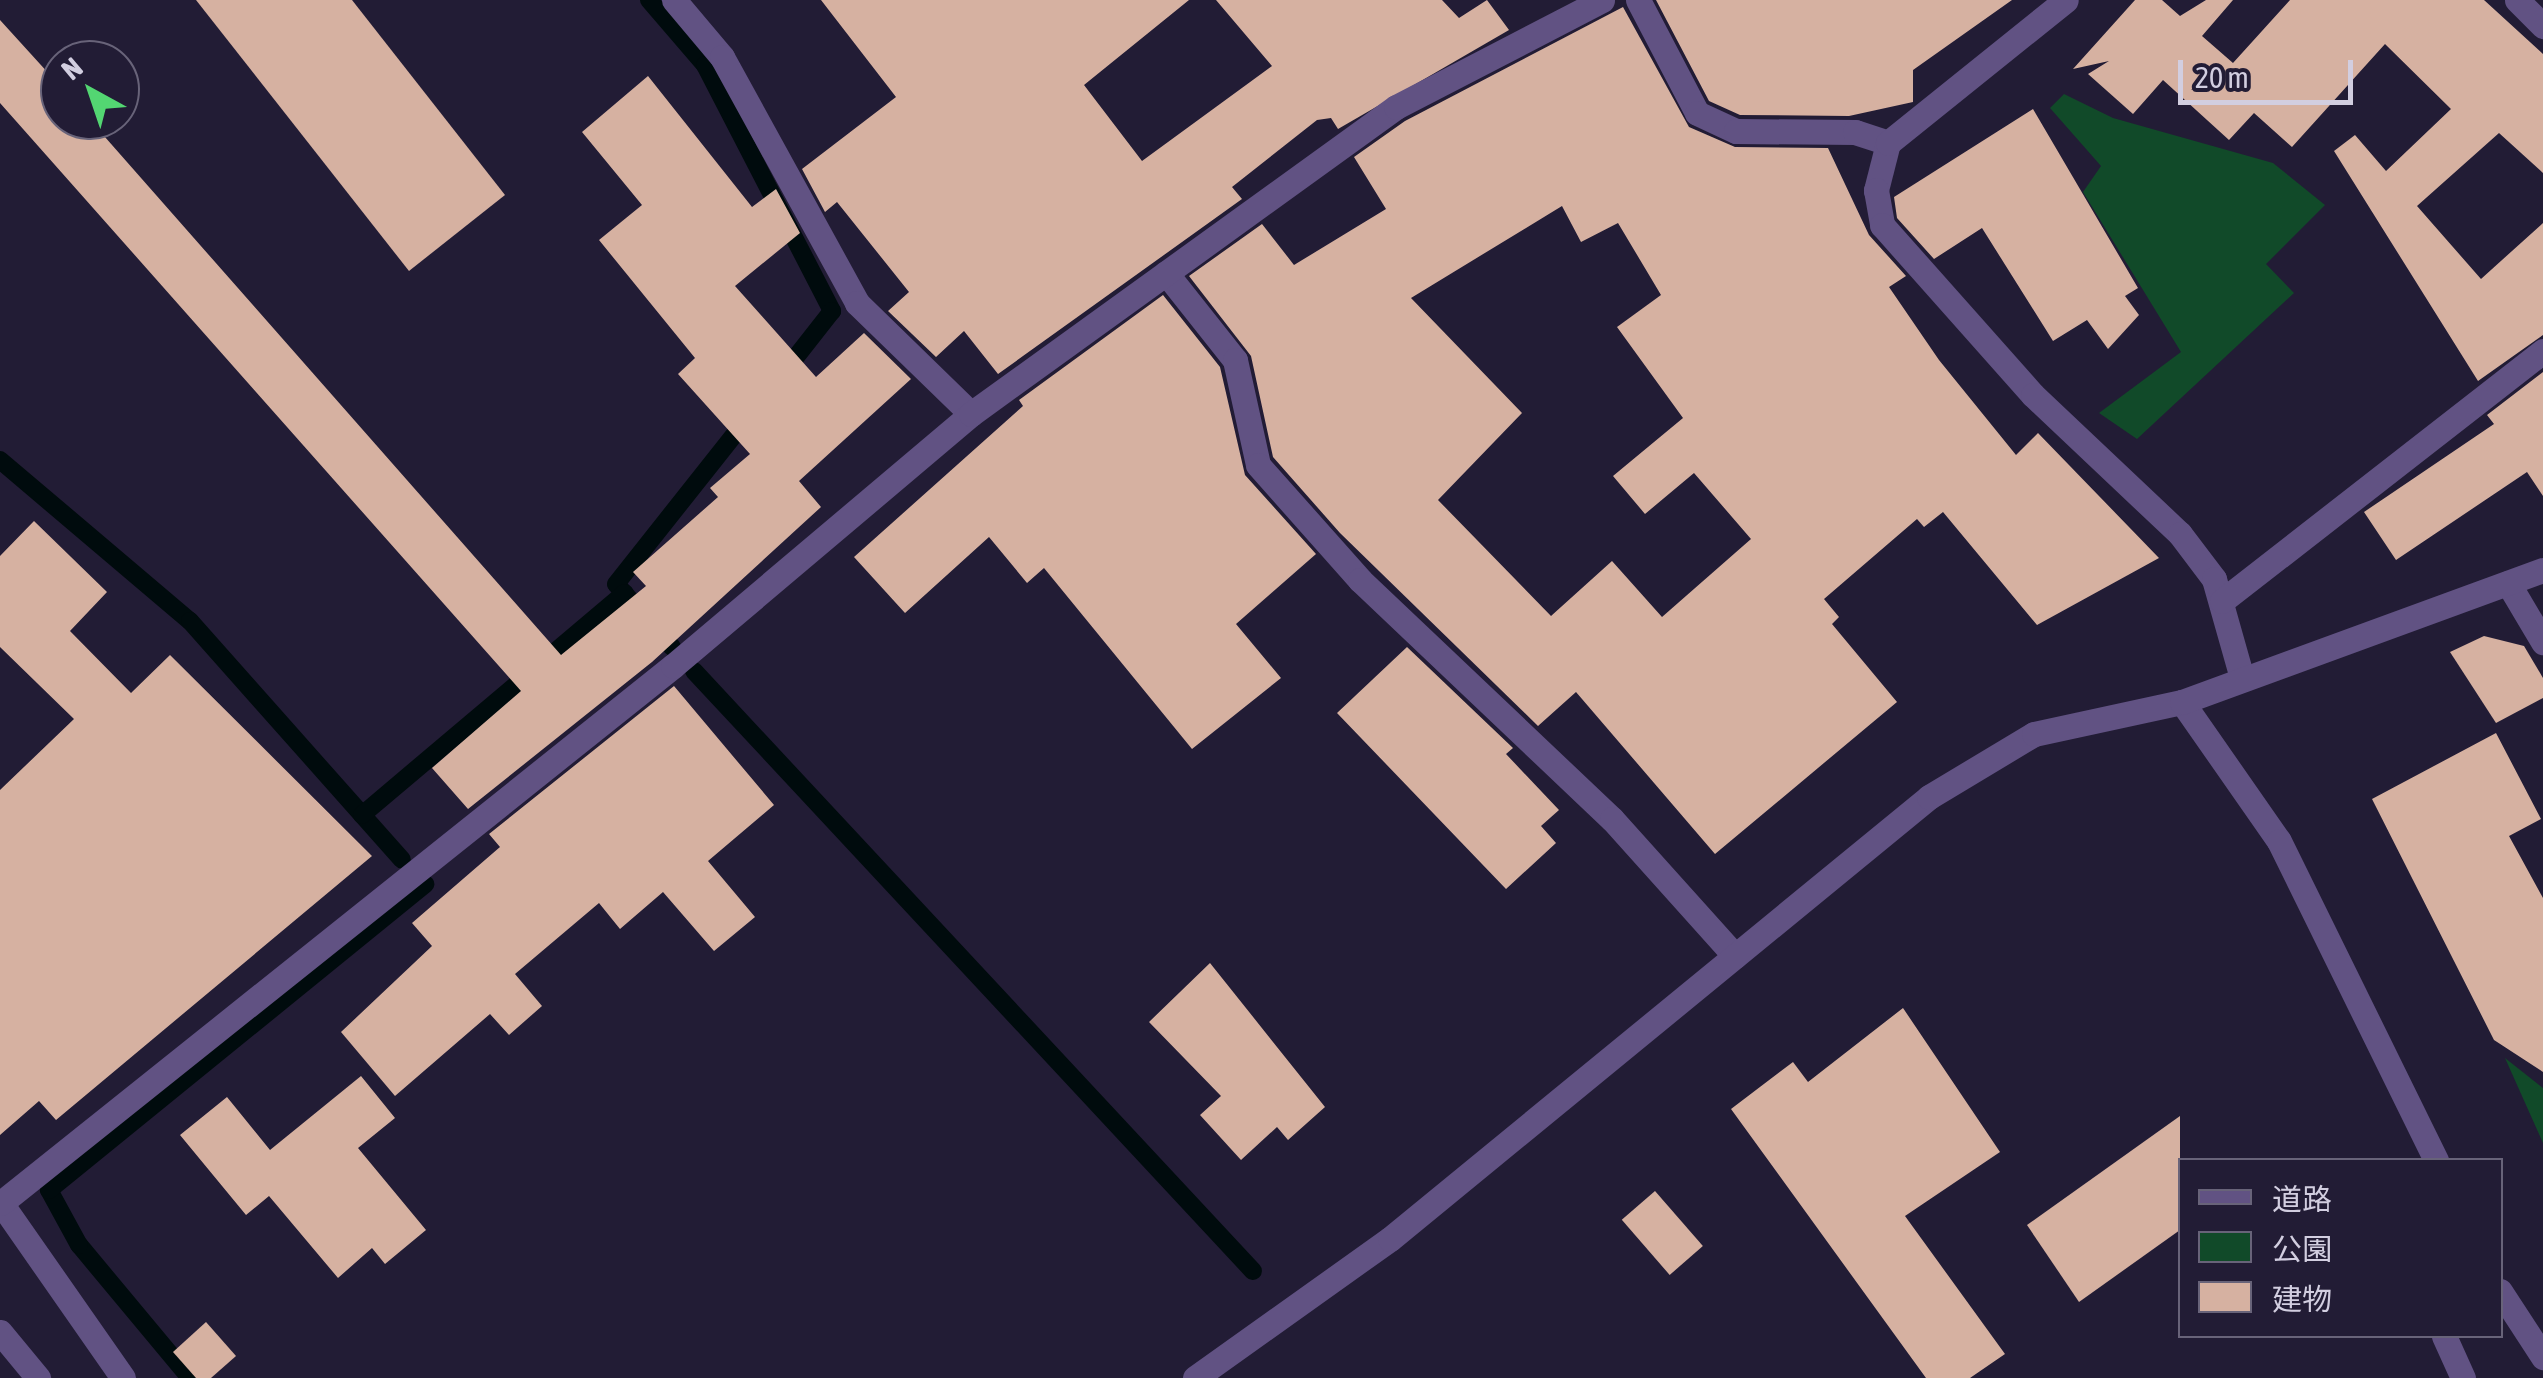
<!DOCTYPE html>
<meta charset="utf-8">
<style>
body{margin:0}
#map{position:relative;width:2543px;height:1378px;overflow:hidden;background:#221c35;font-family:"Asap Condensed","Noto Sans JP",sans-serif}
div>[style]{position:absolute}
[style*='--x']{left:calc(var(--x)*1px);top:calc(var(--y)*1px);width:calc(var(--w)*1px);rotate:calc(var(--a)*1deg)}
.green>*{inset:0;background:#114a29}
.stream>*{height:18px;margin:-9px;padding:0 9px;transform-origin:9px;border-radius:9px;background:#000b0d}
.building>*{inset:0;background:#d6b1a1;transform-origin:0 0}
.minor>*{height:25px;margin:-12.5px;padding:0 12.5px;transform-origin:12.5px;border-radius:12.5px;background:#615283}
span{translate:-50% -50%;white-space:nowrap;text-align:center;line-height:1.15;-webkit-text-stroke:10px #221c35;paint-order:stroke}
.legend{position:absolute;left:2178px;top:1158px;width:325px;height:180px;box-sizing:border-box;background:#221c35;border:2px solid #686379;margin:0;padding:12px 18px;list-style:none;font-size:30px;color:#d2cee0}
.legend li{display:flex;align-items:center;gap:20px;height:50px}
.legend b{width:50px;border:2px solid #686379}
.north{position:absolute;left:40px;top:40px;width:100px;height:100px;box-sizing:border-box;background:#221c35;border:2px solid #686379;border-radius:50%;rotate:320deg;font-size:28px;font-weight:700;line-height:40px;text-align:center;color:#d2cee0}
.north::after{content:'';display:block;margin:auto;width:35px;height:45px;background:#53d672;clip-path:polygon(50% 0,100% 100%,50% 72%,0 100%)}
.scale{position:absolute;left:2178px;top:60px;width:175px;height:45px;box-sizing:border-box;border:5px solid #d2cee0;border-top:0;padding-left:12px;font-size:30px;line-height:35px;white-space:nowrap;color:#d2cee0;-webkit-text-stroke:8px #221c35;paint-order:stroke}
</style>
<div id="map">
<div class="green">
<div style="clip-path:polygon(2064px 94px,2113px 118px,2273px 163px,2325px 205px,2266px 264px,2294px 293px,2137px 439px,2099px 413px,2181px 352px,2083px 192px,2101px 166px,2050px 108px)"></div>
<div style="clip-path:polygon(2505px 1058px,2543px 1088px,2543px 1143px)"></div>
</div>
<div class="stream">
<div style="--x:649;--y:0;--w:86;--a:49.3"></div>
<div style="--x:705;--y:65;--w:277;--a:62.7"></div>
<div style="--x:832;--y:311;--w:76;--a:128.1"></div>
<div style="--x:0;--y:460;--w:249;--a:40.3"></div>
<div style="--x:190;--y:621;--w:319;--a:48.4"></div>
<div style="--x:672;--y:647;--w:84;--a:-131.6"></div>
<div style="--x:616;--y:584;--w:211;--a:-51.6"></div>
<div style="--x:694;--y:671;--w:820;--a:47.03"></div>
<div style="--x:362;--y:815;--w:344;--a:-40.2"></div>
<div style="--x:190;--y:1378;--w:173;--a:-129.8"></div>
<div style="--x:79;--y:1245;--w:63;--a:-118.6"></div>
<div style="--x:49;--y:1190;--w:485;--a:-39.1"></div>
</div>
<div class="building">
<div style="clip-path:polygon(196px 0,352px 0,505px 195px,409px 271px)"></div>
<div style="clip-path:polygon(821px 0,1189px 0,1084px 85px,1142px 161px,1272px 66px,1216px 0,1442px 0,1459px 18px,1487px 0,1509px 30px,1338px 129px,1331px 118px,1317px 120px,1232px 187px,1242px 199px,998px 374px,964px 331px,936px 357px,888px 311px,909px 292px,837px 202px,825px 212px,802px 169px,896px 97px)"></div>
<div style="clip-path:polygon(1656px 0,2012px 0,1913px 70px,1913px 102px,1849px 116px,1740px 115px,1709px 101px)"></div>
<div style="clip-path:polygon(2135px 0,2162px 0,2180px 16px,2206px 0,2233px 0,2202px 36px,2233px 63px,2290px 0,2484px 0,2543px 54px,2543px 173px,2499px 133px,2417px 206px,2481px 279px,2543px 223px,2543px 335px,2478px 381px,2334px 151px,2355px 135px,2386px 171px,2451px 109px,2385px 44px,2292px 147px,2254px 113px,2229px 140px,2163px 80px,2133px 114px,2088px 74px,2109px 61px,2073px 69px)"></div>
<div style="clip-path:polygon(evenodd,1623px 7px,1689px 127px,1735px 147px,1828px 148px,1869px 235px,1906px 276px,1889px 287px,1939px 360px,2016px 455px,2038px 433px,2159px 558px,2037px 625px,1943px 512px,1924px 527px,1917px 519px,1824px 599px,1839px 617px,1832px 624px,1897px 702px,1715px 854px,1576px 692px,1538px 726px,1340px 533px,1273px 457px,1251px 356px,1189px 276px,1262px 224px,1294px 265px,1386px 209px,1354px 157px,1405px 121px,1623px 7px,1562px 206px,1581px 242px,1618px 223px,1661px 295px,1617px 327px,1683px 418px,1613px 476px,1645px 514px,1694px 473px,1751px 539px,1662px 617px,1612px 561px,1551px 616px,1438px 500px,1522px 413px,1411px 298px,1562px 206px)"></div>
<div style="clip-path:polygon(0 20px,60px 86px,60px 120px,90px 120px,561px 655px,646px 586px,633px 572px,718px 497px,710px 488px,750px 454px,678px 374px,695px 358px,599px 240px,642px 205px,582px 132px,648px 76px,752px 207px,776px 189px,800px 233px,735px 286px,816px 377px,864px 333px,911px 379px,799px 481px,821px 507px,652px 662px,468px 809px,432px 768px,521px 691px,0 103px)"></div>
<div style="clip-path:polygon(2033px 109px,2138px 288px,2125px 296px,2139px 315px,2108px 349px,2087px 320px,2053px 341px,1982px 228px,1934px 259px,1897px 218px,1894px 197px)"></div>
<div style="clip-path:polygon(1163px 295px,1220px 367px,1245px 475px,1316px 554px,1236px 624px,1281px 678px,1192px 749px,1044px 568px,1027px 583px,989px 537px,905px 613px,854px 557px,1023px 406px,1019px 400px)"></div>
<div style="clip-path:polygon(2543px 372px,2543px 496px,2527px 472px,2396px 560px,2364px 512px,2494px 424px,2487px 415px)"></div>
<div style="clip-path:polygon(34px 521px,107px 592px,70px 631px,131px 693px,170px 655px,372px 856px,56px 1120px,39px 1101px,0 1135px,0 790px,74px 719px,0 647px,0 556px)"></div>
<div style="clip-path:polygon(2484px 636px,2524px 646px,2543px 678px,2543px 698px,2496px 723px,2450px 652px)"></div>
<div style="clip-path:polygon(1407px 647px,1513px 748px,1506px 754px,1559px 810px,1541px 826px,1556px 843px,1506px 889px,1337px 713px)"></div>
<div style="clip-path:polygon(674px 686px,774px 805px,708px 861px,755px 917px,714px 951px,663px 892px,620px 929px,599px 903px,515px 974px,542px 1006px,509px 1035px,490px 1014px,395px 1096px,341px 1032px,432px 946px,412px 923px,500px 847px,489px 834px)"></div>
<div style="clip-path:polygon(2496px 733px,2541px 819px,2509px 836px,2543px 898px,2543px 1072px,2494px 1040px,2372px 799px)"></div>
<div style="clip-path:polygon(1210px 963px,1325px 1107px,1288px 1140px,1277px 1127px,1241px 1160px,1200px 1115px,1221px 1096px,1149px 1022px)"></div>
<div style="clip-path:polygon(1903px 1008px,2000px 1152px,1905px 1216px,2005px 1354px,1970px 1378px,1926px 1378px,1731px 1109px,1793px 1062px,1808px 1082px)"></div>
<div style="clip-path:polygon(361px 1076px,395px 1118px,358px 1148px,426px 1230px,385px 1264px,372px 1248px,338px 1278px,269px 1196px,246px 1215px,180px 1135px,227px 1097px,270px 1150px)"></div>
<div style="clip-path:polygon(2180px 1116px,2180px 1230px,2079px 1302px,2027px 1225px)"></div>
<div style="left:1655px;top:1191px;width:73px;height:44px;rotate:49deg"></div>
<div style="clip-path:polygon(206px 1322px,236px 1356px,211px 1378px,196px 1378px,173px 1352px)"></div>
</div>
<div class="minor">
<div style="--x:674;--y:0;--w:75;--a:49.9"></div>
<div style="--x:722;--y:57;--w:281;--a:61.2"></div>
<div style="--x:857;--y:303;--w:159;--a:44.2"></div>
<div style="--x:1638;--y:0;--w:127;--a:62.4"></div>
<div style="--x:1697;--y:113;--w:43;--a:24.8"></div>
<div style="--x:1736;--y:131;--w:119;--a:0.5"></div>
<div style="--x:1855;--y:132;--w:35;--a:18"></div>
<div style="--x:1888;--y:143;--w:49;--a:104.3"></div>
<div style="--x:1876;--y:190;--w:36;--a:80"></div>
<div style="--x:1882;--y:225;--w:227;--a:48.4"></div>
<div style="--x:2033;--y:395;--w:202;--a:43.4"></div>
<div style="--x:2180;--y:534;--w:56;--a:52.9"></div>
<div style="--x:2214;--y:579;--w:103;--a:74.2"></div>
<div style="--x:2517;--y:0;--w:37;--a:45"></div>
<div style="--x:1888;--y:143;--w:228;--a:-38.8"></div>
<div style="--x:1166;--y:273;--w:111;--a:51.6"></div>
<div style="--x:1235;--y:360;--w:107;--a:77.6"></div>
<div style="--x:1258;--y:465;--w:154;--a:48.4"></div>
<div style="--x:1360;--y:580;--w:347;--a:43.5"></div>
<div style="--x:1612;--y:819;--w:184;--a:48.1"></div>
<div style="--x:2508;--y:583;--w:69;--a:59.3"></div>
<div style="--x:2222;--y:601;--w:407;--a:-37.9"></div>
<div style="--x:2182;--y:702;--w:169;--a:55.1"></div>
<div style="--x:2279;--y:841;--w:356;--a:63.8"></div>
<div style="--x:2500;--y:1291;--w:79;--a:56.9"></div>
<div style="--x:0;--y:1332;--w:60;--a:50.4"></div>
<div style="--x:2444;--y:1336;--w:46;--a:65.7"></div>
<div style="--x:123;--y:1378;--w:213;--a:-124.9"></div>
<div style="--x:1;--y:1203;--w:860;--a:-38.63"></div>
<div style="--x:673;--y:666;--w:390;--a:-40.2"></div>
<div style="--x:971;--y:414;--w:524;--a:-35.84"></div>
<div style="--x:1396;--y:107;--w:232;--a:-27.4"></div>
<div style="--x:1195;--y:1378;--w:239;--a:-35.5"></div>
<div style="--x:1390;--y:1239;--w:697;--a:-39.35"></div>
<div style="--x:1929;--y:797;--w:122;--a:-31"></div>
<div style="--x:2034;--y:734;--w:151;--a:-12.2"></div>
<div style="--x:2182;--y:702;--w:384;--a:-20.1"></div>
</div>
<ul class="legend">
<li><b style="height:12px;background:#615283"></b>道路</li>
<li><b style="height:28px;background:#114a29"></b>公園</li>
<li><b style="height:28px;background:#d6b1a1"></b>建物</li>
</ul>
<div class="north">N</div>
<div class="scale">20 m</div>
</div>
